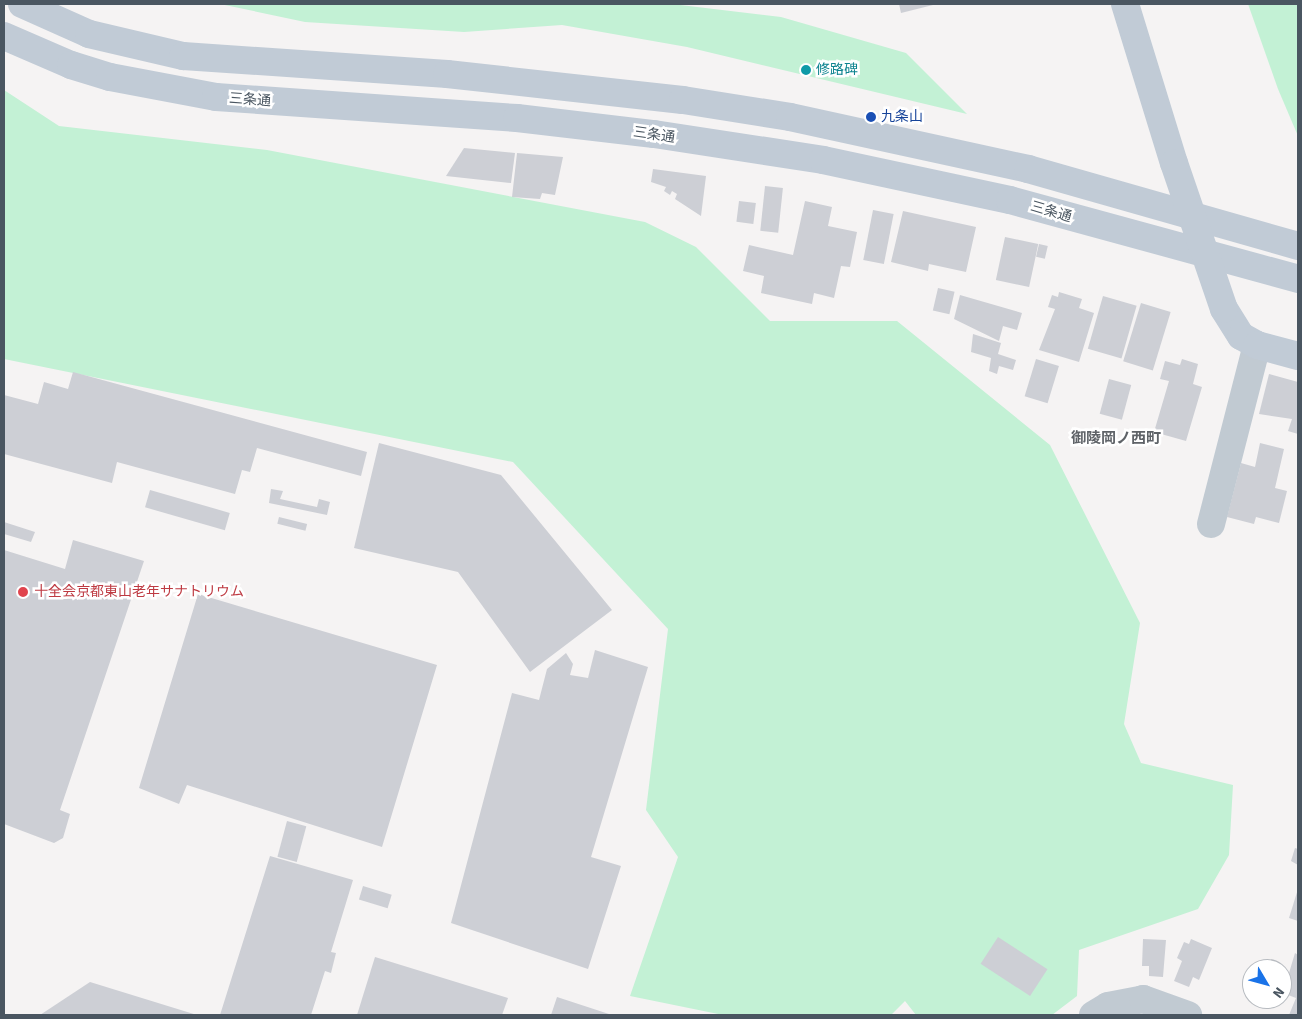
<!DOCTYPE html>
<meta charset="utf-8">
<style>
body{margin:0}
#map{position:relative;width:1302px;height:1019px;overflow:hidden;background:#f5f3f3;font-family:"Source Sans 3","Noto Sans JP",sans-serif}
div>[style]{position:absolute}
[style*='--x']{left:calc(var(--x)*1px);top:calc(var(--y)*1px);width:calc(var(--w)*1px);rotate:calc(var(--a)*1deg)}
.green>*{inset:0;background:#c3f1d5}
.building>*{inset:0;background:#cdcfd5;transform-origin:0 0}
.street>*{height:28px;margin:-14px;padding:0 14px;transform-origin:14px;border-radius:14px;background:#c1cad2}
.secondary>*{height:28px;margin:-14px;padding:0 14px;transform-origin:14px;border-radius:14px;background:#c1cbd6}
.secondary-bridge>*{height:28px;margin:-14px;padding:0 14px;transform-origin:14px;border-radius:14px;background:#c1cbd6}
.dots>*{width:14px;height:14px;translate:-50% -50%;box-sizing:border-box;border:2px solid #fff;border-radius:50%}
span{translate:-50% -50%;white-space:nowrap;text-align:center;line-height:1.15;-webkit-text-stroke:5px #fff;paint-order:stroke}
.culture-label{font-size:14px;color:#0d838f}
.left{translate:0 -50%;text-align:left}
.street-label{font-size:14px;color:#4a5661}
.transit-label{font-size:14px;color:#164399}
.health-label{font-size:14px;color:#be3a42}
.neighbourhood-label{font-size:15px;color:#5f6368;font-weight:700}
.frame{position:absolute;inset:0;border:5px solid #4a5661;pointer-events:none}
.north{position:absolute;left:1242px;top:959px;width:50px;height:50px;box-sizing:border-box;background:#fff;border:1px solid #b7bbc0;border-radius:50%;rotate:127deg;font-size:14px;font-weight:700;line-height:20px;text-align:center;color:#4a5661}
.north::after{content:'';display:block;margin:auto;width:18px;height:22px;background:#1a73e8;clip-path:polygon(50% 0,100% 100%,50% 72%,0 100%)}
</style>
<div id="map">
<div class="green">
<div style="clip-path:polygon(220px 4px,672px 4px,781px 17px,906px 53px,967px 114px,687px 47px,562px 25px,464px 32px,305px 22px)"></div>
<div style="clip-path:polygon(1248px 4px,1298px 4px,1298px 136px,1278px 89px)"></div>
<div style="clip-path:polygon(4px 90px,59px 126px,267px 150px,645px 222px,696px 247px,770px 321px,897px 321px,1050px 445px,1140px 623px,1124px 724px,1141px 763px,1233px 785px,1229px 855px,1198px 909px,1079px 950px,1077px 996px,1052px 1015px,916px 1015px,905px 1001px,891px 1015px,723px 1015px,630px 996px,678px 857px,646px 810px,668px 629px,513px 462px,4px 359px)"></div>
</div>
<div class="building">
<div style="clip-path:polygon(899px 4px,937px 4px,901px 13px)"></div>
<div style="clip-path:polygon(464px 148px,515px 153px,511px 183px,446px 176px)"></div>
<div style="clip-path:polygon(517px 153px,563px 157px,555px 195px,542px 193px,540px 199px,512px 197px)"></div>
<div style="clip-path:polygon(653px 169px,706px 176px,701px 216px,675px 199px,677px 194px,672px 191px,670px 195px,664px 191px,666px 187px,651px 182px)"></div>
<div style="left:765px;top:186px;width:18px;height:45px;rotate:6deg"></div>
<div style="left:739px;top:201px;width:17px;height:21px;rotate:7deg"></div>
<div style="clip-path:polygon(805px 201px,832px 207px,828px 226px,857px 232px,850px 267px,841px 266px,834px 298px,814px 293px,812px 304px,761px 293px,764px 276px,743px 271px,749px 245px,793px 255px)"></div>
<div style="left:873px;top:210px;width:21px;height:51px;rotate:11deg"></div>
<div style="clip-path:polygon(903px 211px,976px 227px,966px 272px,929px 264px,928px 271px,891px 262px)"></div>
<div style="left:1005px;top:237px;width:34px;height:44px;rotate:12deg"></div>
<div style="left:1039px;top:244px;width:9px;height:13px;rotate:13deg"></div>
<div style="left:938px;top:288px;width:17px;height:23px;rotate:13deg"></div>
<div style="clip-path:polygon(1059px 292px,1082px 299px,1079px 308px,1094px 313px,1079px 362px,1039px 350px,1055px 309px,1048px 307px,1052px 295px,1058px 297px)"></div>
<div style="clip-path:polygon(960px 295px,1022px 313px,1017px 330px,1003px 326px,999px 341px,954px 319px)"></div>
<div style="left:1103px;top:296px;width:35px;height:55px;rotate:16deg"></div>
<div style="left:1141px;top:303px;width:31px;height:61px;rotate:17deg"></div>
<div style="clip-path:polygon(973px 334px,1001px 343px,998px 354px,1016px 360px,1013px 370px,999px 366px,997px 374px,989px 371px,991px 358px,971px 352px)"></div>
<div style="left:1036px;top:359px;width:24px;height:39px;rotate:17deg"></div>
<div style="clip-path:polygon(1182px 359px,1198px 364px,1193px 384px,1202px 387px,1186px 441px,1154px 432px,1169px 381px,1160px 379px,1165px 361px,1180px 365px)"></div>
<div style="clip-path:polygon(73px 372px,367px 452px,361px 476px,257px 448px,250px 472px,242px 470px,235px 494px,117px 462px,112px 483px,4px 454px,4px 395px,38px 404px,44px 382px,68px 389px)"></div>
<div style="clip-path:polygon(1269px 374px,1298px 382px,1298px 434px,1288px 431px,1292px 419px,1259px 414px)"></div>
<div style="left:1109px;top:379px;width:23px;height:36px;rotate:15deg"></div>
<div style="clip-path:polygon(379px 443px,501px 475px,612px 610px,530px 672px,458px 572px,354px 548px)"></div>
<div style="clip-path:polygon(1260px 443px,1284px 449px,1275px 488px,1287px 491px,1279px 523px,1256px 517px,1254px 524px,1227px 517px,1241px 463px,1255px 467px)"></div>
<div style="clip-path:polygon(271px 489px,283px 491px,280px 499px,317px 507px,319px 499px,330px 502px,327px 515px,269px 503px)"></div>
<div style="left:150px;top:490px;width:83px;height:18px;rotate:16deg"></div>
<div style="left:279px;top:517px;width:29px;height:7px;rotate:14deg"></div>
<div style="clip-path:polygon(4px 522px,35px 532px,31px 542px,4px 534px)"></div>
<div style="clip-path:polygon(73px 540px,144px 561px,60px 810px,70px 814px,63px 838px,54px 843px,4px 824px,4px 550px,65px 569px)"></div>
<div style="clip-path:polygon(198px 594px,437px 665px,382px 847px,187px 785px,179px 804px,139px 788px)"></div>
<div style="clip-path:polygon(595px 650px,648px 667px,591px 857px,621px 866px,588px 969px,451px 923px,512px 693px,539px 700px,547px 669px,566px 653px,573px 664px,570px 675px,588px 678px)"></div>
<div style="left:287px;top:821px;width:20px;height:37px;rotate:15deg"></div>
<div style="clip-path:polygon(1295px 848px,1298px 849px,1298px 865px,1291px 861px)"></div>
<div style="clip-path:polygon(270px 856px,353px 880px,331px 952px,336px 953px,331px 973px,325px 971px,311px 1015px,220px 1015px)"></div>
<div style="left:363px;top:886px;width:30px;height:14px;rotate:17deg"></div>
<div style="clip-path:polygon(1298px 889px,1298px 921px,1289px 918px)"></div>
<div style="left:998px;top:937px;width:59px;height:32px;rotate:33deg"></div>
<div style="clip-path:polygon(1143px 939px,1166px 940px,1163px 977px,1149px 976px,1149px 966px,1142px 966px)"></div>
<div style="clip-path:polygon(1191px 939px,1212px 948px,1199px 980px,1193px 977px,1189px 987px,1174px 981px,1182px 961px,1177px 958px,1184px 942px,1189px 944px)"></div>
<div style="clip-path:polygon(1295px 953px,1298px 955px,1298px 1015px,1289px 1015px,1296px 998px,1283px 993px)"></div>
<div style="clip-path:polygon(375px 957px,508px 998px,502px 1015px,357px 1015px)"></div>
<div style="clip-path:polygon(90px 982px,197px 1015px,40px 1015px)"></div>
<div style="clip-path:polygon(557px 997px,612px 1015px,551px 1015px)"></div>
</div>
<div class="street">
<div style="--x:1211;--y:524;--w:185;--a:-75.6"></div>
<div style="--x:1093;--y:1015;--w:17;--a:-31"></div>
<div style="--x:1108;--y:1006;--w:36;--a:-11"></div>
<div style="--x:1143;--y:999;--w:48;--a:19.6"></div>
</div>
<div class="secondary">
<div style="--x:22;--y:4;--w:73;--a:24.1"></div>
<div style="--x:89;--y:34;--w:97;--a:13.2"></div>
<div style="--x:183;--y:56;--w:265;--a:3.9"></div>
<div style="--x:447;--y:74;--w:237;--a:6.3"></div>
<div style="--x:683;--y:100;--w:108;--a:9"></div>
<div style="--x:790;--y:117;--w:244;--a:12.3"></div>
<div style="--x:1028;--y:169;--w:281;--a:15.9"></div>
<div style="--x:1125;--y:4;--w:166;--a:72.9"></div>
<div style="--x:4;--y:36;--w:73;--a:23.4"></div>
<div style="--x:71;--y:65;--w:41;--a:17.1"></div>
<div style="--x:110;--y:77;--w:108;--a:10.7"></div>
<div style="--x:216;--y:97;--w:302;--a:4"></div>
<div style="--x:517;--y:118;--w:138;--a:6.7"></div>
<div style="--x:654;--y:134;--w:171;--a:8.7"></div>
<div style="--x:823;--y:160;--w:191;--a:12.1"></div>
<div style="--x:1010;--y:200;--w:299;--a:15.3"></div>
<div style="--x:1224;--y:309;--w:32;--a:58"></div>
<div style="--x:1241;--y:336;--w:18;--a:29"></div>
<div style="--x:1257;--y:345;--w:42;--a:15"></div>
</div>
<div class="secondary-bridge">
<div style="--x:1174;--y:163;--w:154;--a:71.1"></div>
</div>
<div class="dots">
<div style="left:806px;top:70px;background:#0f9aa8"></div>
<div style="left:871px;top:117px;background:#1a4fb4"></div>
<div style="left:23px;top:592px;background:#e0444e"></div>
</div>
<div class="culture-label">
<span class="left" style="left:816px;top:70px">修路碑</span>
</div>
<div class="street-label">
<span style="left:250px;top:100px;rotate:4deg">三条通</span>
<span style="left:654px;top:135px;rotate:8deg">三条通</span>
<span style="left:1051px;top:212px;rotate:16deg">三条通</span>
</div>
<div class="transit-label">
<span class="left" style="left:881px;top:117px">九条山</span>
</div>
<div class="health-label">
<span class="left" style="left:34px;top:592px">十全会京都東山老年サナトリウム</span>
</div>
<div class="neighbourhood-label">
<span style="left:1116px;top:439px">御陵岡ノ西町</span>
</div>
<div class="frame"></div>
<div class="north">N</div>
</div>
